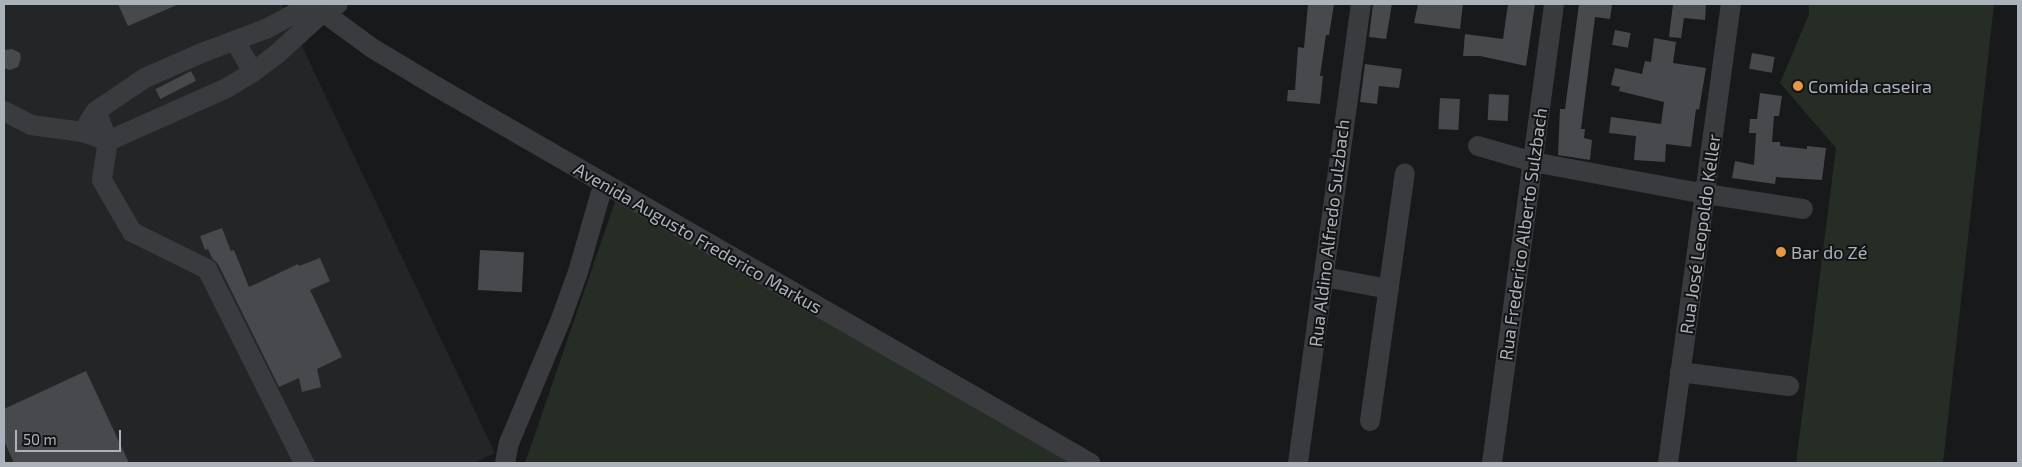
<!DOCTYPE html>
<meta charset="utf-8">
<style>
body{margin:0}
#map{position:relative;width:2022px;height:467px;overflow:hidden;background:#18191a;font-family:"Exo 2",sans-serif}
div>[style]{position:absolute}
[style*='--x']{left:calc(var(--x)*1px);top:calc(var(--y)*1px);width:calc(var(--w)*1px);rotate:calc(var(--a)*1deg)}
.built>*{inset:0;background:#242527}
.green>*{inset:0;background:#252d25}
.building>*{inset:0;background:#47494d;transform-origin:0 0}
.minor>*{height:20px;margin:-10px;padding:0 10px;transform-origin:10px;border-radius:10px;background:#3a3b3f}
.dots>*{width:14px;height:14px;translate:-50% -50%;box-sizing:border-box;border:2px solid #131415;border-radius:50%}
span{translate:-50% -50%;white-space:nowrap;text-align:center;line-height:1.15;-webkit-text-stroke:4px #131415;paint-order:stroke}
.poi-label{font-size:18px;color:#acb2b9}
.left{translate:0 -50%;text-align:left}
.street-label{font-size:18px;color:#acb2b9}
.frame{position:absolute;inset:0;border:5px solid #acb2b9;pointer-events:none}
.scale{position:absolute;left:15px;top:430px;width:106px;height:22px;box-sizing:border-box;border:2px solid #acb2b9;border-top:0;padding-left:6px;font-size:15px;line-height:18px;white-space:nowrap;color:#acb2b9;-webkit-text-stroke:4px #131415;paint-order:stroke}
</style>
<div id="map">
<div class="built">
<div style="clip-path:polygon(4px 4px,282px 4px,495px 453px,474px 463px,4px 463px)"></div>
</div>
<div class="green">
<div style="clip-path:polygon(1809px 4px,1994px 4px,1943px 463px,1796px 463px,1836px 148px,1780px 83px,1809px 14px)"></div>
<div style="clip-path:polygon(618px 193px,1090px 463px,525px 463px)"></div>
</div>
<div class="building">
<div style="clip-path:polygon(118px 4px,179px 4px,128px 26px)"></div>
<div style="clip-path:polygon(1308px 4px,1334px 4px,1329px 35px,1326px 35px,1320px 76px,1323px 76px,1320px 104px,1287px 101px,1288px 90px,1295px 90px,1298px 47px,1304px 48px)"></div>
<div style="clip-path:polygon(1373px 4px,1392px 4px,1386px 39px,1369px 37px)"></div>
<div style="clip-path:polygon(1418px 4px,1463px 4px,1460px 29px,1414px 23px)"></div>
<div style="clip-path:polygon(1508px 4px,1535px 4px,1526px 66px,1480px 56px,1463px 56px,1465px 34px,1503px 39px)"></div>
<div style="clip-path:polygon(1579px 4px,1612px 4px,1610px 19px,1595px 17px,1581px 129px,1585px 129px,1584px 138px,1592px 140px,1590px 160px,1558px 155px,1560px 109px,1565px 109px)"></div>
<div style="clip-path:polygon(1673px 4px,1706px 5px,1705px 20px,1684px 18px,1681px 38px,1669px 37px)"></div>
<div style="left:1615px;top:30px;width:16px;height:15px;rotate:11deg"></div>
<div style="clip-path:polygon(1654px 38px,1676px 42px,1673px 63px,1706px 68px,1699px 110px,1696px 109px,1691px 147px,1666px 144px,1665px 162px,1634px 160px,1636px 136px,1609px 133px,1611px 117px,1661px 124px,1664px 102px,1619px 91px,1620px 87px,1611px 85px,1615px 68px,1642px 74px,1645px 61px,1651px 62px)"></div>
<div style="clip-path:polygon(12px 49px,20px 53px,21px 58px,18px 67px,10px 70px,4px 68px,4px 50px)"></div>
<div style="left:1752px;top:53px;width:23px;height:16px;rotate:10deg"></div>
<div style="clip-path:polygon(1365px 64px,1402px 69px,1399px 88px,1379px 86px,1377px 104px,1360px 102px)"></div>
<div style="left:191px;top:71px;width:11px;height:40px;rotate:63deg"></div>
<div style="clip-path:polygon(1760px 93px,1782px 96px,1779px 116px,1774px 116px,1772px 142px,1780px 142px,1780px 146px,1807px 149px,1807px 146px,1826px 148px,1822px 180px,1776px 177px,1775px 184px,1732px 178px,1735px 161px,1754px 165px,1756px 133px,1749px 133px,1750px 119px,1757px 119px)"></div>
<div style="left:1489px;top:94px;width:20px;height:26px;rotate:3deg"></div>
<div style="left:1440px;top:98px;width:20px;height:31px;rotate:3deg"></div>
<div style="clip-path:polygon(222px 228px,231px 251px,234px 250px,249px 287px,298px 264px,299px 266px,320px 258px,330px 281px,310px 290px,342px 357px,317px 369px,321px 387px,302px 392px,299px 378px,279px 387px,218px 264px,212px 258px,208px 249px,205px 250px,200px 236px)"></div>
<div style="left:480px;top:250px;width:44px;height:40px;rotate:3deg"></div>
<div style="clip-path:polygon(86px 371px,129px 463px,14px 463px,4px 441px,4px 409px)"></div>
</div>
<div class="minor">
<div style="--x:312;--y:4;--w:74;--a:36.3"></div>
<div style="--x:372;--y:48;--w:76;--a:31"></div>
<div style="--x:437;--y:87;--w:754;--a:29.93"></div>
<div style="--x:235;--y:41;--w:36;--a:60"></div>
<div style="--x:4;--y:111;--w:30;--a:27"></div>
<div style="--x:31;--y:125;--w:52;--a:7.7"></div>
<div style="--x:83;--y:132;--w:27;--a:20"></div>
<div style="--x:108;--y:141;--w:128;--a:-24"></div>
<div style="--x:225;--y:89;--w:33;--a:-31"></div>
<div style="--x:253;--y:72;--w:30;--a:-37"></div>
<div style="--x:277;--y:54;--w:61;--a:-42.3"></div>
<div style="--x:322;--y:13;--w:18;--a:-29"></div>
<div style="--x:96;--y:111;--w:32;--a:68"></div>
<div style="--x:108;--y:141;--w:39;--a:99"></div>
<div style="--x:102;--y:180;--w:60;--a:60"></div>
<div style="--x:132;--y:232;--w:84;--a:26.3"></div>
<div style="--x:207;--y:269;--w:217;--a:63.4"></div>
<div style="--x:88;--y:123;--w:14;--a:-56"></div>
<div style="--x:96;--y:111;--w:59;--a:-34"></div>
<div style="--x:145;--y:78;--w:64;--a:-23.8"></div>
<div style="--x:204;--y:52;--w:66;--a:-20.4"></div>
<div style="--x:266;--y:29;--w:52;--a:-28.5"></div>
<div style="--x:1478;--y:146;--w:57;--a:16.2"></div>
<div style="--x:1533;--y:162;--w:176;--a:10.5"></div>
<div style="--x:1706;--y:194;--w:98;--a:8.8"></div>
<div style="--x:1324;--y:277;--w:66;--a:10.5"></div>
<div style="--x:1680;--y:372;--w:110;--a:7.3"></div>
<div style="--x:1370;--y:421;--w:250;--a:-82"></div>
<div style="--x:505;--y:463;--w:20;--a:-79"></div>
<div style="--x:509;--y:443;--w:134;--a:-67.2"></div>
<div style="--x:561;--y:319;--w:50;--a:-70.1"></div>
<div style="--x:578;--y:272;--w:79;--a:-73.9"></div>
<div style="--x:600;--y:196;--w:12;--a:-59"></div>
<div style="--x:1298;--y:463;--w:463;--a:-82.2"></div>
<div style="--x:1492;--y:463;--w:463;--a:-82.3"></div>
<div style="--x:1668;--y:463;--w:463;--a:-82.2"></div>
</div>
<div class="dots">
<div style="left:1798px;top:86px;background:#e69944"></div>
<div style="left:1781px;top:252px;background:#e69944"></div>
</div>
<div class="poi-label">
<span class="left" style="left:1808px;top:86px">Comida caseira</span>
<span class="left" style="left:1791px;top:252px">Bar do Zé</span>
</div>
<div class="street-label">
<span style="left:1329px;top:233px;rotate:-83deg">Rua Aldino Alfredo Sulzbach</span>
<span style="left:1523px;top:234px;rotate:-82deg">Rua Frederico Alberto Sulzbach</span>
<span style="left:1700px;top:234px;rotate:-82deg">Rua José Leopoldo Keller</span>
<span style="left:698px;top:238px;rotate:30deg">Avenida Augusto Frederico Markus</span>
</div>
<div class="frame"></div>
<div class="scale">50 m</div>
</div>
